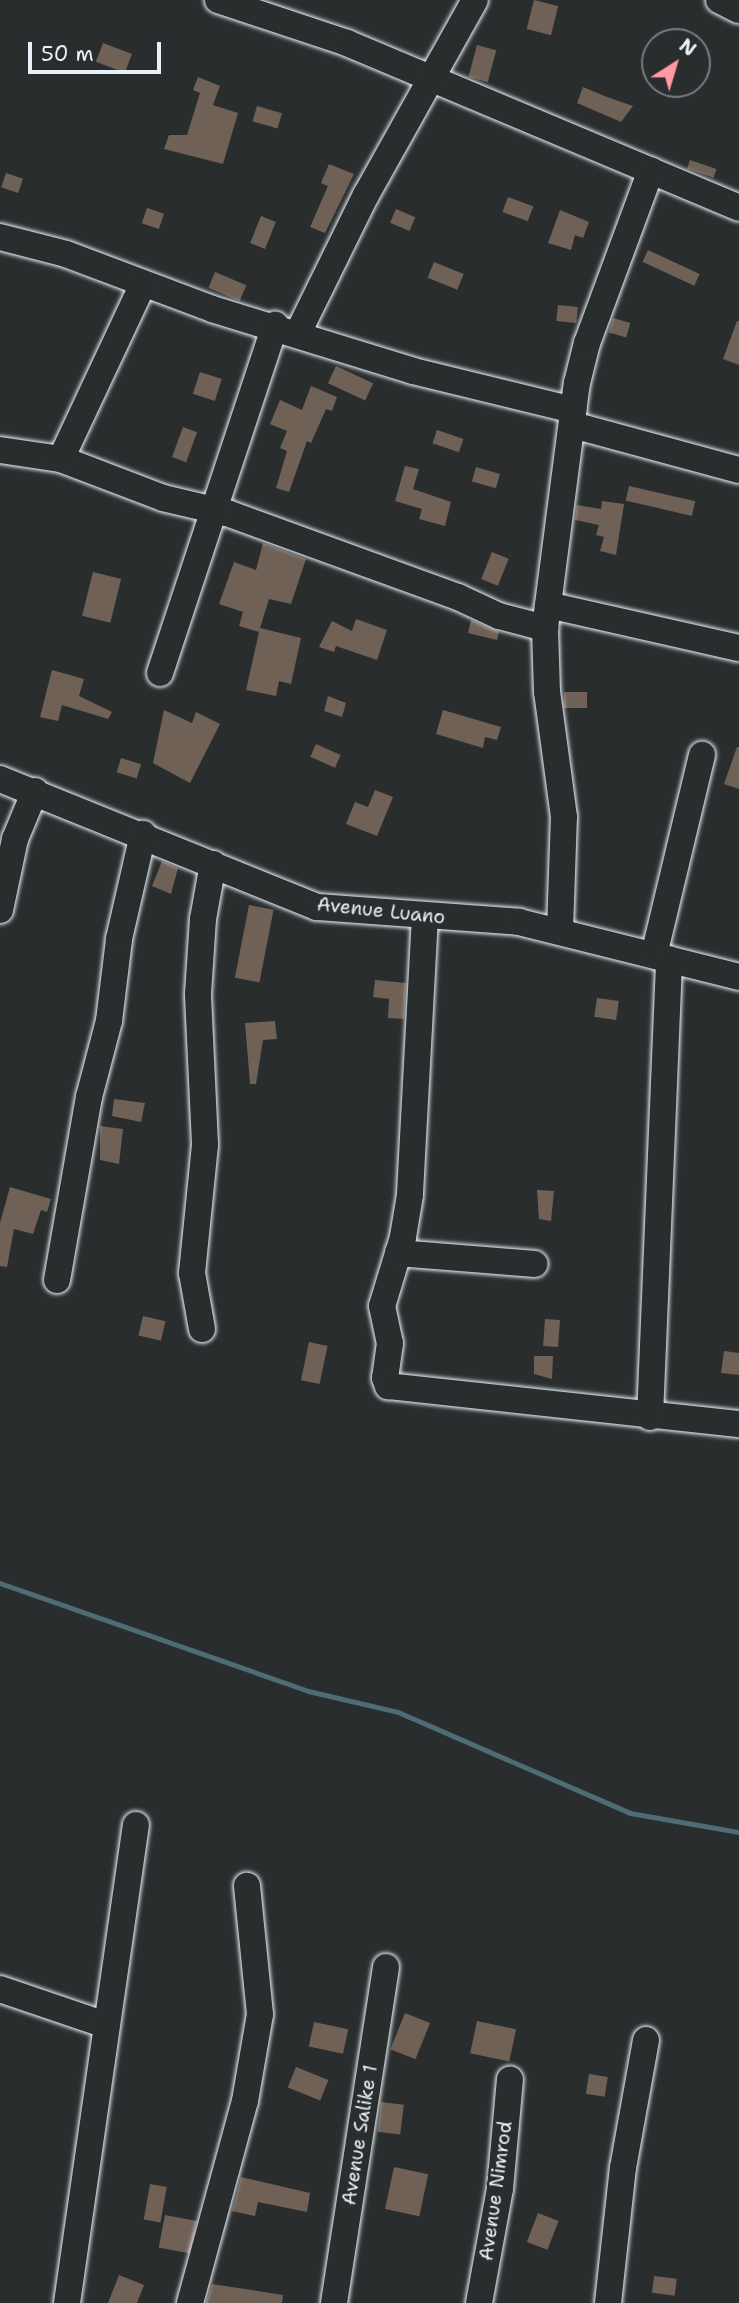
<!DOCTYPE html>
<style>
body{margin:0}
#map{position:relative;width:739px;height:2303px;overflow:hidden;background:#2a2d2e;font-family:"Shantell Sans",sans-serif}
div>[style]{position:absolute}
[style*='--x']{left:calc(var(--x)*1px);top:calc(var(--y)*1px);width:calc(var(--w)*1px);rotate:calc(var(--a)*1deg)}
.stream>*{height:5px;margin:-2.5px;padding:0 2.5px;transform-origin:2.5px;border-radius:2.5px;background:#4f6b74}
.building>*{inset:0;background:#706157;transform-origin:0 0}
.roads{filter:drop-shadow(0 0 2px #e8f1f8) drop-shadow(0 0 2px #e8f1f8)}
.minor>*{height:26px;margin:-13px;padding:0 13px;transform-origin:13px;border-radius:13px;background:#2a2d2e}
span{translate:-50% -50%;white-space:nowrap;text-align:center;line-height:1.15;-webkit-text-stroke:5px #2a2d2e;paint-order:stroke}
.street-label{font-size:19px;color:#e8f1f8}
.north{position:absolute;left:641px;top:28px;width:70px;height:70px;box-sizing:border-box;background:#2a2d2e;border:2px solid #767b7f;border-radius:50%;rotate:37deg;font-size:19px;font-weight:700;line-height:28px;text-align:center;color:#e8f1f8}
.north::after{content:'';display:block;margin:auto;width:24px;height:32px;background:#ff9aa2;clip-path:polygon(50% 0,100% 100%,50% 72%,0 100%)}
.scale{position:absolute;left:28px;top:42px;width:133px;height:32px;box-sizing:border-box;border:4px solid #e8f1f8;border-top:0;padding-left:9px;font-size:21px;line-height:24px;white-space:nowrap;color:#e8f1f8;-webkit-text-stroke:5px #2a2d2e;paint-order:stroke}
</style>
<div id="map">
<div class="stream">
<div style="--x:0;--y:1583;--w:326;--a:19.3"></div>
<div style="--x:308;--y:1691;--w:92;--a:13.1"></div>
<div style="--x:398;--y:1712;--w:253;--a:23.5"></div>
<div style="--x:630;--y:1813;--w:111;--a:9.9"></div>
</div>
<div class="building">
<div style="left:534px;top:0;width:25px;height:30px;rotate:14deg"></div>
<div style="left:103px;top:43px;width:31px;height:20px;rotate:21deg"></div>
<div style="left:477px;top:45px;width:20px;height:33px;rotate:15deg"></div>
<div style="clip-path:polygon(198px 77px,220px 86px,213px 105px,238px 113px,223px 164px,164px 149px,169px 135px,187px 135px,200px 93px,193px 90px)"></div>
<div style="clip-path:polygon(583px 87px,607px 97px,633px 106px,621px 122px,577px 103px)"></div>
<div style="left:257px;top:106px;width:26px;height:16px;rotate:16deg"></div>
<div style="left:690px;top:160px;width:28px;height:9px;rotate:19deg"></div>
<div style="clip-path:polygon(329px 164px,354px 174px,325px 233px,310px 227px,328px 186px,321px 183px)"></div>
<div style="left:6px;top:173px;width:18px;height:15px;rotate:19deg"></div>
<div style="left:508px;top:197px;width:27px;height:16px;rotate:20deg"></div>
<div style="left:147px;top:208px;width:18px;height:16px;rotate:19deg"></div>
<div style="left:396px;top:209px;width:21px;height:15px;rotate:23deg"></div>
<div style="clip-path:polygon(560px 210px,589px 222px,583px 238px,575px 235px,571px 250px,548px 243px)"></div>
<div style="left:261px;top:216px;width:16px;height:29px;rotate:22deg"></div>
<div style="left:648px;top:250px;width:57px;height:13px;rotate:25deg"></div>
<div style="left:434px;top:262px;width:32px;height:17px;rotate:22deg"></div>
<div style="left:215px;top:272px;width:34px;height:17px;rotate:23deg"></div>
<div style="left:558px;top:305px;width:20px;height:16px;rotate:6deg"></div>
<div style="left:613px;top:318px;width:18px;height:15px;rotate:16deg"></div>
<div style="clip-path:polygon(737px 321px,739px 321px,739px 365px,723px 359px)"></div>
<div style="left:336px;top:366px;width:41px;height:19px;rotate:25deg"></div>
<div style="left:200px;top:372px;width:23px;height:23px;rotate:18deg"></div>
<div style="clip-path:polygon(311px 386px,337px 397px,332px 411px,326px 409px,311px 443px,307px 441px,289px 492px,276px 488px,287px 451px,280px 448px,287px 431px,270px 424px,280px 400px,302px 410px)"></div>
<div style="left:183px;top:427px;width:15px;height:32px;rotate:20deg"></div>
<div style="left:437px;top:430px;width:28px;height:14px;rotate:19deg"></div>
<div style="clip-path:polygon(405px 466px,419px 469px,413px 489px,451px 502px,445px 526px,419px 519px,422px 509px,395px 501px)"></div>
<div style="left:476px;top:467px;width:25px;height:15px;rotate:16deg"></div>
<div style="left:629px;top:486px;width:68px;height:15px;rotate:13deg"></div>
<div style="clip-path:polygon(602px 501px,624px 504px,616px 555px,600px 551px,604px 537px,596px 535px,599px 525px,575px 520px,577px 505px,601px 509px)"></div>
<div style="clip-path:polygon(263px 543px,306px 559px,291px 604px,269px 599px,260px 628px,301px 638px,291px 684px,279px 681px,276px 696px,246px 690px,259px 632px,239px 626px,243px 612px,219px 604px,234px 562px,256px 570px)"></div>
<div style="left:492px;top:552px;width:18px;height:29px;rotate:22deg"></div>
<div style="left:93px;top:572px;width:29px;height:45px;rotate:14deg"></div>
<div style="clip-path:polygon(356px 619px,387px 630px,377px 660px,336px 646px,334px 652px,319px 647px,332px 621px,352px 631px)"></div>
<div style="clip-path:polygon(471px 620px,499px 632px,497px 640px,468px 633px)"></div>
<div style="clip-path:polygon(52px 670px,84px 679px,79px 696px,112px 712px,108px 719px,62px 705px,58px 721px,40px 717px)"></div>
<div style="left:564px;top:692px;width:23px;height:16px"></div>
<div style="clip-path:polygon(328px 696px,346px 703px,342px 717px,324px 711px)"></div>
<div style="clip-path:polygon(164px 710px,192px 723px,196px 712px,220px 724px,190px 783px,153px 763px)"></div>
<div style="clip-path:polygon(443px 710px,501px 727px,497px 740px,485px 737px,483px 748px,436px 734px)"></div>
<div style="left:316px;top:744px;width:27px;height:14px;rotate:24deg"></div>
<div style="clip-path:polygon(737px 747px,739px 747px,739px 789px,724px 784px)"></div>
<div style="left:121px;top:758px;width:21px;height:15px;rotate:17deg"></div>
<div style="clip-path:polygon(375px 790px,393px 797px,377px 836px,346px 824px,355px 802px,368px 807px)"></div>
<div style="clip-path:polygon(162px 861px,178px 868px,171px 894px,152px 886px)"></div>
<div style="left:249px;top:905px;width:25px;height:74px;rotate:11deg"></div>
<div style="clip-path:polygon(375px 980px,406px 983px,404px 1019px,388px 1018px,389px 999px,373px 997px)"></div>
<div style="left:597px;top:998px;width:22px;height:19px;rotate:8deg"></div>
<div style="clip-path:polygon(275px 1021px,277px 1039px,263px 1040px,256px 1084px,250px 1084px,245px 1023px)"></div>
<div style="clip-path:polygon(114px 1099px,145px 1103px,141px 1122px,112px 1116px)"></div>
<div style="clip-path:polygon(100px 1126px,123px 1129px,119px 1164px,100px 1160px)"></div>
<div style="clip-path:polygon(10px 1187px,51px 1199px,47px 1212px,41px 1210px,33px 1234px,14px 1229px,7px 1267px,0 1266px,0 1223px)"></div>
<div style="clip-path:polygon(537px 1190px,554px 1191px,551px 1221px,539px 1219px)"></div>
<div style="left:143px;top:1316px;width:23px;height:20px;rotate:13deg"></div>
<div style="left:545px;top:1319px;width:15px;height:27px;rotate:4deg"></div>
<div style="left:309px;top:1342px;width:19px;height:39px;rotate:12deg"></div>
<div style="clip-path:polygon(724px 1351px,739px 1353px,739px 1375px,721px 1373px)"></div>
<div style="clip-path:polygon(534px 1356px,553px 1356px,552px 1379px,534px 1374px)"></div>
<div style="left:405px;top:2013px;width:27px;height:39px;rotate:22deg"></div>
<div style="left:477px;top:2021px;width:40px;height:33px;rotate:12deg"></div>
<div style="left:314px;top:2022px;width:35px;height:25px;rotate:12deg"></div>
<div style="left:296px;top:2067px;width:35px;height:22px;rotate:22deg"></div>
<div style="left:589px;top:2074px;width:19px;height:20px;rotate:9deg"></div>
<div style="left:381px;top:2102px;width:23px;height:30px;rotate:7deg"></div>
<div style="left:394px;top:2167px;width:35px;height:43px;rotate:12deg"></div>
<div style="clip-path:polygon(241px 2177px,310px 2193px,307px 2212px,258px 2202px,255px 2216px,232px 2211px)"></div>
<div style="left:150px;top:2184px;width:17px;height:36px;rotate:10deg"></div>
<div style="left:538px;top:2213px;width:22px;height:31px;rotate:21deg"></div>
<div style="left:165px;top:2215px;width:32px;height:33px;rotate:11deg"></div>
<div style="clip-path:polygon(119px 2275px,144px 2285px,137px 2303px,108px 2303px)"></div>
<div style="left:654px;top:2276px;width:23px;height:17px;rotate:7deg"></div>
<div style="clip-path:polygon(212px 2284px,283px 2295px,282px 2303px,206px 2303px)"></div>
</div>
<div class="roads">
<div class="minor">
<div style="--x:218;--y:0;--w:136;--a:18.4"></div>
<div style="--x:347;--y:43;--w:425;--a:22.8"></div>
<div style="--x:719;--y:0;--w:22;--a:27"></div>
<div style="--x:0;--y:237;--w:68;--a:14.4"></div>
<div style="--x:66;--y:254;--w:156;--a:20.6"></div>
<div style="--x:212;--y:309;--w:210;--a:17.1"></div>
<div style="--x:413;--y:371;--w:165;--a:13.7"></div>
<div style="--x:298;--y:333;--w:154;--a:-63.8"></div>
<div style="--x:366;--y:195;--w:223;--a:-60.8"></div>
<div style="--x:573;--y:425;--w:172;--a:15.2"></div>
<div style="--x:0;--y:450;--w:62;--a:8.4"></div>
<div style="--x:61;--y:459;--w:109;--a:20.9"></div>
<div style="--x:163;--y:498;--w:66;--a:13.2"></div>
<div style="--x:227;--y:513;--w:246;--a:20"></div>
<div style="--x:458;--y:597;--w:45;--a:24.9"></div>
<div style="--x:499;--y:616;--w:48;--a:14.6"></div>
<div style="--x:61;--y:459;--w:193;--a:-64.9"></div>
<div style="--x:548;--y:605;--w:196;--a:12.7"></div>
<div style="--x:160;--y:673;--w:367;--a:-71.7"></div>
<div style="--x:0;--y:779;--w:342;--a:22"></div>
<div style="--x:317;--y:907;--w:203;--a:4.2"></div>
<div style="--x:519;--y:922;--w:227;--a:14"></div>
<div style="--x:0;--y:910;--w:73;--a:-78.1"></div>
<div style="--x:15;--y:839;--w:52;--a:-67.4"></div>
<div style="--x:425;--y:916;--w:279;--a:93.1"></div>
<div style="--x:410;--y:1195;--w:43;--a:99.5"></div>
<div style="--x:403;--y:1237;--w:72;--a:106.9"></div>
<div style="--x:382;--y:1306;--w:38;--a:78"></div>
<div style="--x:390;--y:1343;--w:35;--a:98"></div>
<div style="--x:385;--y:1378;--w:9;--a:69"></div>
<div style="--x:388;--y:1386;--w:353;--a:6.2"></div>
<div style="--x:560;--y:930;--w:113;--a:-88"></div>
<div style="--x:564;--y:817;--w:126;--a:-97.7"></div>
<div style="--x:547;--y:692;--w:64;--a:-91.8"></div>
<div style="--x:545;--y:628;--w:247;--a:-82.6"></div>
<div style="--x:577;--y:383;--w:41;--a:-76"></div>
<div style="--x:587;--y:343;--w:184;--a:-69.7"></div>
<div style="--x:654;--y:955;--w:206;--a:-76.5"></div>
<div style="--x:398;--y:1253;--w:137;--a:4.6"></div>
<div style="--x:57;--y:1280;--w:186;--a:-80.1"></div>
<div style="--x:89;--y:1097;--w:79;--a:-75.3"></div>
<div style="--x:109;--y:1021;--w:83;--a:-83"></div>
<div style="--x:119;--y:939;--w:108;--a:-77.1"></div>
<div style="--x:202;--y:1329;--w:57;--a:-100.1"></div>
<div style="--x:192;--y:1273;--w:130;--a:-84.2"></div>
<div style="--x:205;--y:1144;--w:150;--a:-92.7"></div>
<div style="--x:198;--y:994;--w:75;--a:-86.2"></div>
<div style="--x:203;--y:919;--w:56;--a:-79.7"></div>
<div style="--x:650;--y:1417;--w:458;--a:-87.6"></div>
<div style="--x:0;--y:1989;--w:112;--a:18.8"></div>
<div style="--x:67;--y:2303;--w:483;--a:-81.8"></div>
<div style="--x:190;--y:2303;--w:209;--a:-74.8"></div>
<div style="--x:245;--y:2101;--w:88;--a:-80.2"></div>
<div style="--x:260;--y:2014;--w:129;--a:-95.8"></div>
<div style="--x:334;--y:2303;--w:340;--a:-81.2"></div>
<div style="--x:479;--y:2303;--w:116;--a:-79.6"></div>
<div style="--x:500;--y:2189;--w:110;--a:-84.8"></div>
<div style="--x:608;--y:2303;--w:136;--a:-83.7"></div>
<div style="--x:623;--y:2168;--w:130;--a:-79.8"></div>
</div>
</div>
<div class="street-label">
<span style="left:381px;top:911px;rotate:6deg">Avenue Luano</span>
<span style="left:360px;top:2135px;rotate:-81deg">Avenue Salike 1</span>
<span style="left:496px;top:2191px;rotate:-82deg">Avenue Nimrod</span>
</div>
<div class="north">N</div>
<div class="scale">50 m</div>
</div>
